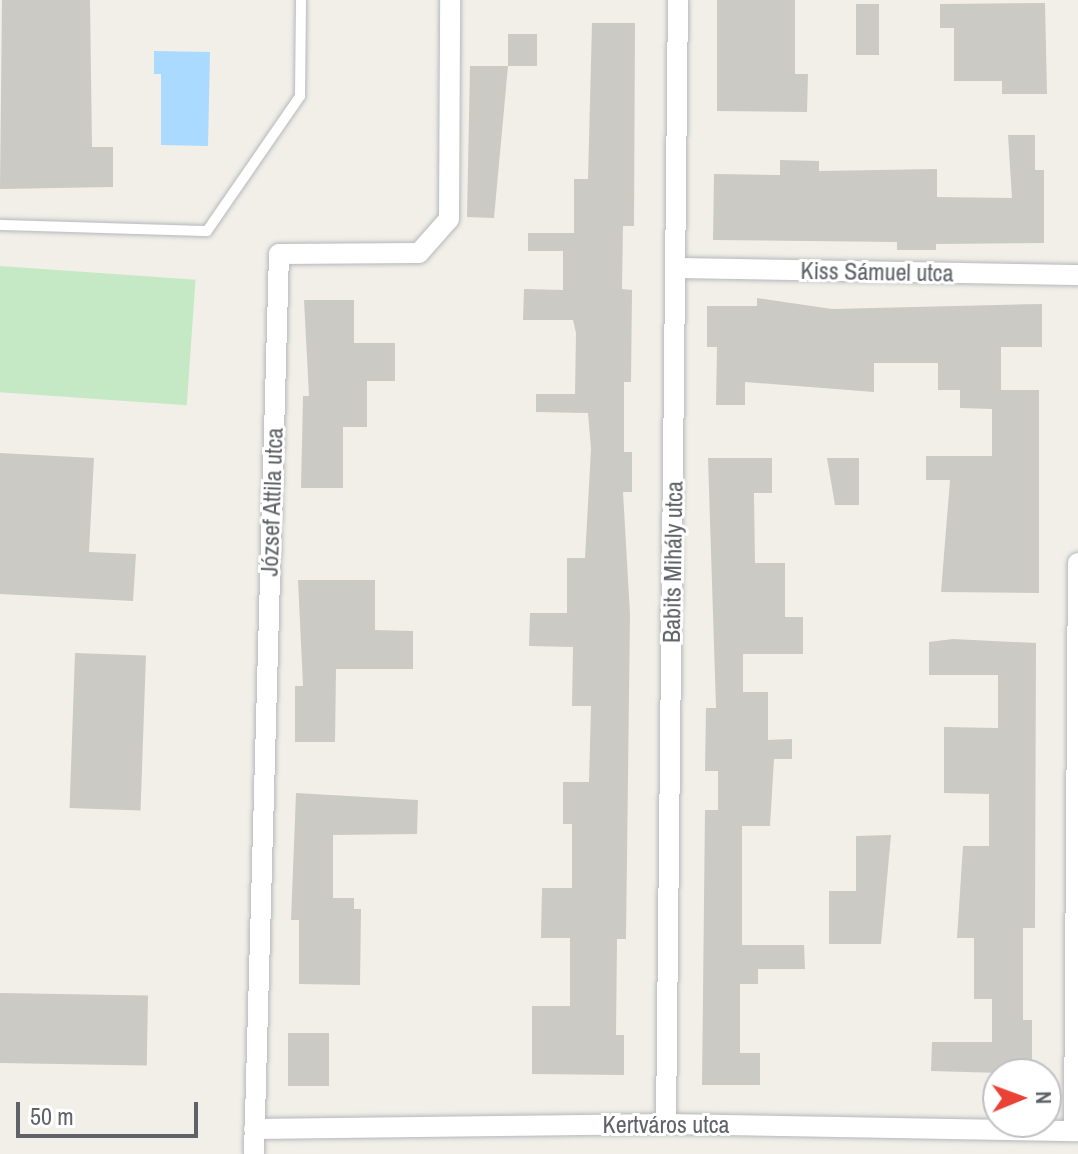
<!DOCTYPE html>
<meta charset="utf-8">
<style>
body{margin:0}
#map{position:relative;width:1078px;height:1154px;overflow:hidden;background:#f1efe8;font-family:"Archivo Narrow",sans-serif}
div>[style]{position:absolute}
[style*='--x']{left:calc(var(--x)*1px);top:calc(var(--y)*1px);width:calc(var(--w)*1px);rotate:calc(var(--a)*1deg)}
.green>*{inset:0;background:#c5e8c5;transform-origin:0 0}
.water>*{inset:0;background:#aadaff}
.building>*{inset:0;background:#cccac5;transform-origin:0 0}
.roads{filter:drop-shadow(0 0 2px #b5b8bc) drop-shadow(0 0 2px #b5b8bc)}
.lane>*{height:10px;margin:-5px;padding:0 5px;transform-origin:5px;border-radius:5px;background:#fff}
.street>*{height:20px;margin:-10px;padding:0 10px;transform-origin:10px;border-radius:10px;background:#fff}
span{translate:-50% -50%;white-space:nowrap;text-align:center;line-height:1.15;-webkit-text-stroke:6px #fff;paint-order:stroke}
.street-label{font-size:24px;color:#5f6368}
.north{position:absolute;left:982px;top:1058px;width:80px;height:80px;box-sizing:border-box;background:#fff;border:2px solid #bfc1c3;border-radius:50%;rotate:89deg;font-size:22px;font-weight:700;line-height:32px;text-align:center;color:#5f6368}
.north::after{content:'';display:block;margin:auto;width:28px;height:36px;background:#ea4335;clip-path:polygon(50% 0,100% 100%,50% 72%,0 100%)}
.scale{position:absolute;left:16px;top:1102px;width:182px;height:36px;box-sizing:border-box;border:4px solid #5f6368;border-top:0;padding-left:10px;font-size:24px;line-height:28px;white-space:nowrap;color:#5f6368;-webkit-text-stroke:6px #fff;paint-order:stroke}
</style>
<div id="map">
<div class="green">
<div style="left:0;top:266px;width:196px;height:126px;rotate:4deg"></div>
</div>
<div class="water">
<div style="clip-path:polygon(154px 51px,210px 52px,208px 146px,161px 145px,161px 74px,154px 74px)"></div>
</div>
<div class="building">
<div style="clip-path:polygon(2px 0,90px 0,92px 147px,113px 147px,113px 187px,0 189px)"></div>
<div style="clip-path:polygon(717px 0,795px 0,795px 74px,808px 74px,807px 112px,717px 111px)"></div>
<div style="clip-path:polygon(1045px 3px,1047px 94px,1002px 94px,1002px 81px,954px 81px,954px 28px,940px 28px,940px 4px)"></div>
<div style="left:856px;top:4px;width:23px;height:51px"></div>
<div style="clip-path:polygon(592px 23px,635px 23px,634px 226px,623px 226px,622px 289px,632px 290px,631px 382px,624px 382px,624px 452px,632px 452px,632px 492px,623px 492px,630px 614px,626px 939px,617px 939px,616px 1035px,624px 1035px,624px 1075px,532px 1074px,532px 1006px,570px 1006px,570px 938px,541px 938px,542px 888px,572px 888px,572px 824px,563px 824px,563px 782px,589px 782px,591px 706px,572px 706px,573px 647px,529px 646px,530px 613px,567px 613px,567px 558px,585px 558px,591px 449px,588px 413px,536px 412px,536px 394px,575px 394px,576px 333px,573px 320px,523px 320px,524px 289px,563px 290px,563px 251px,528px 251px,528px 233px,574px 233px,574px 179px,588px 179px)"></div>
<div style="left:508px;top:34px;width:29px;height:32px"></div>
<div style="clip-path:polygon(470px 66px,508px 66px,494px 218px,467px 217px)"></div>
<div style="clip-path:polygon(1008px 135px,1035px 135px,1035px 170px,1044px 170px,1044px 243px,936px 244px,936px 250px,897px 250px,897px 242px,713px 240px,714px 174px,780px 175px,780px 160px,819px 161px,819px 171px,937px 169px,937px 197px,1012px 198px)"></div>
<div style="clip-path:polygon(757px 298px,832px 309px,1042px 304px,1042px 347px,1001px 347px,1001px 390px,1039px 390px,1039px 593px,941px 592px,950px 480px,926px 480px,926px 456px,992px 456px,992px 409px,960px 408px,960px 390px,938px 390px,938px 363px,874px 363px,874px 392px,745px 382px,745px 405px,716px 405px,717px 347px,707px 347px,707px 306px,757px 306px)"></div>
<div style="clip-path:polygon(304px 300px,354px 300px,354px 343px,395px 343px,395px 381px,367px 381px,367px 427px,343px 427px,343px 488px,301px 488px,303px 396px,309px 396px)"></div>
<div style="clip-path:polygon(0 453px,94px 458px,89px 552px,136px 554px,133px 601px,0 594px)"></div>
<div style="clip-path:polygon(708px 458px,772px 458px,772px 493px,754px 493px,755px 563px,785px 563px,785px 617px,803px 617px,803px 654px,743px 654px,743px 692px,768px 692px,768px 740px,792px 739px,792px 759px,774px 759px,770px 826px,742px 826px,742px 945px,804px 945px,805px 969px,758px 969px,758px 984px,740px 984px,740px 1053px,760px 1053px,760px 1085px,702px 1085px,705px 810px,718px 810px,718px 771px,705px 771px,706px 708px,716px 708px)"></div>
<div style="clip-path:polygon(827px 458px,859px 458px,859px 505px,835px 505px)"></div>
<div style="clip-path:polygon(298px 580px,375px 580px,375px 630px,413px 631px,413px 669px,336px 669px,335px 742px,295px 742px,295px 686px,303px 686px)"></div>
<div style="clip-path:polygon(953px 639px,1036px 643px,1035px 928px,1023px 928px,1023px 1020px,1032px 1020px,1032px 1074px,931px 1071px,932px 1042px,992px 1042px,992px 999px,974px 999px,974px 938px,957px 938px,963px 846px,989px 846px,989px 794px,944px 793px,944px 727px,998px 728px,998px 675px,929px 675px,929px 642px)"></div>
<div style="left:75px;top:653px;width:71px;height:155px;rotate:2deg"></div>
<div style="clip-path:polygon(296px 793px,418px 800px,417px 834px,333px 835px,333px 898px,354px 898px,354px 909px,361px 909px,360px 985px,299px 984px,299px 920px,291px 920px)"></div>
<div style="clip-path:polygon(891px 835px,881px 944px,829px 944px,829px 891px,856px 891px,856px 836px)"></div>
<div style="left:0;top:993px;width:148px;height:70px;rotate:1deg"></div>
<div style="left:288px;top:1033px;width:41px;height:53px"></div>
</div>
<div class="roads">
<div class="lane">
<div style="--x:0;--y:225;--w:207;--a:1.7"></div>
<div style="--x:207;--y:231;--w:164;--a:-55.4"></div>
<div style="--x:300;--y:96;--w:96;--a:-89.4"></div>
</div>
<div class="street">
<div style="--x:676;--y:268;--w:402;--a:1"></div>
<div style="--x:666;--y:1124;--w:1124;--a:-89.39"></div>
<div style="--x:254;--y:1129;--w:412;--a:-0.7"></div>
<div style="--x:666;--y:1124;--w:412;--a:1"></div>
<div style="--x:1074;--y:1131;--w:568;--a:-89.6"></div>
<div style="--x:254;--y:1154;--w:900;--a:-88.41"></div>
<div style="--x:279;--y:254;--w:140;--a:-0.4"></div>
<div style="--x:419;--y:253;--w:45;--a:-48.6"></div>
<div style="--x:449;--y:219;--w:219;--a:-89.7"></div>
</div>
</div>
<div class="street-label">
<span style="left:877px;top:272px;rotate:1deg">Kiss Sámuel utca</span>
<span style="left:272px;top:502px;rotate:-88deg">József Attila utca</span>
<span style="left:673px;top:562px;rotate:-89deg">Babits Mihály utca</span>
<span style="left:666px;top:1125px">Kertváros utca</span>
</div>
<div class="north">N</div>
<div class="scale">50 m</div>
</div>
